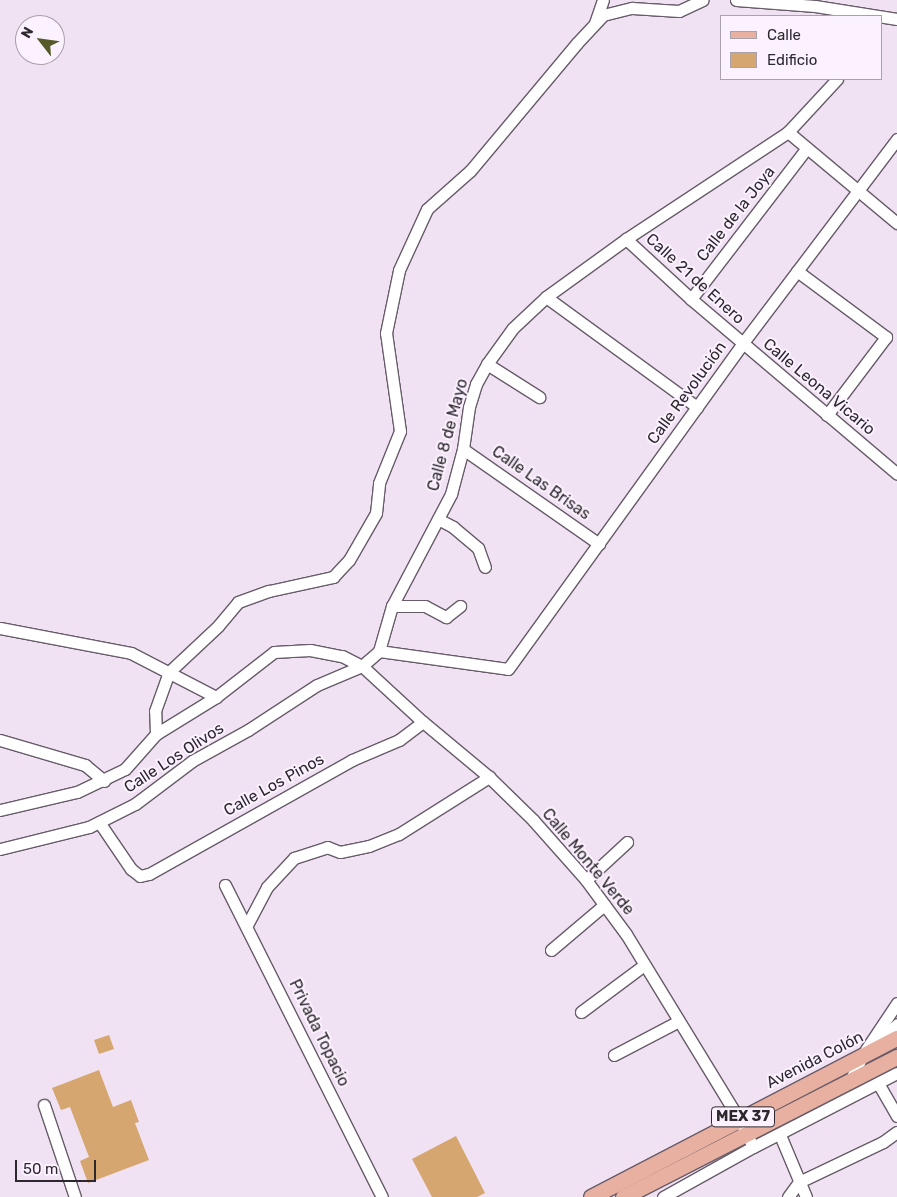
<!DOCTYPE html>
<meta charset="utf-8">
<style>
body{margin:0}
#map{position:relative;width:897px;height:1197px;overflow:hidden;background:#f1e2f3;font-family:Rubik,sans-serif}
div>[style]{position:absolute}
.building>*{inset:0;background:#d5a66f}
.roads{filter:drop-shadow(1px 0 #675b69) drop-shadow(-1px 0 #675b69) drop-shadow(0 1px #675b69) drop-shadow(0 -1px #675b69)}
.minor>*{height:11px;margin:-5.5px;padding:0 5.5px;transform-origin:5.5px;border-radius:5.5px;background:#fff}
.major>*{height:15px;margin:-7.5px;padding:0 7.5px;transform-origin:7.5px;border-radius:7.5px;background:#e8b0a0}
span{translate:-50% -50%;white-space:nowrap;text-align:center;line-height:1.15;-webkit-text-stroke:4px #fcf1fe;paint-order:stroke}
.shield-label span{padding:1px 4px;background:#fcf1fe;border:1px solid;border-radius:4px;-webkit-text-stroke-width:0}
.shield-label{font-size:15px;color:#2d282e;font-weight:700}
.street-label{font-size:16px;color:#2d282e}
.legend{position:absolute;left:720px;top:15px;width:162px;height:65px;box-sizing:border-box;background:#fcf1fe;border:1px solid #a9a1ab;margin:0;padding:6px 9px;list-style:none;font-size:15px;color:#2d282e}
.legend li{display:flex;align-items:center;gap:10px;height:25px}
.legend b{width:25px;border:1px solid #a9a1ab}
.north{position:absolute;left:15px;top:15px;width:50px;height:50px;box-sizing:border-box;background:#fcf1fe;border:1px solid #a9a1ab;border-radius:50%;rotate:300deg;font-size:14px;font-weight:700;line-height:20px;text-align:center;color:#2d282e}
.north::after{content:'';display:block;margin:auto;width:18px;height:22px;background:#555a28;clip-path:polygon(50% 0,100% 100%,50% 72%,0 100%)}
.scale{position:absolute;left:15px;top:1160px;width:81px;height:22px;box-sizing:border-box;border:2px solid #2d282e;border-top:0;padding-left:6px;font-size:15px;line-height:18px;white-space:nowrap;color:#2d282e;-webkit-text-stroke:4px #fcf1fe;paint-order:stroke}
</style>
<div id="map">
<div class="building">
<i style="clip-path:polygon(109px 1035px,114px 1049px,99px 1054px,94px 1040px)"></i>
<i style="clip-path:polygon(99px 1070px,113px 1107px,131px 1100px,139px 1122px,135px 1123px,149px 1160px,88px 1183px,80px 1161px,89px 1157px,70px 1107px,61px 1110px,52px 1088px)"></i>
<i style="clip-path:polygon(456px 1136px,485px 1193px,477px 1197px,432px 1197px,412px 1159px)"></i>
</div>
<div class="roads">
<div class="minor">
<i style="left:736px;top:0;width:79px;rotate:4.3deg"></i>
<i style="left:815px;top:6px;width:83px;rotate:9deg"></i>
<i style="left:595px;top:23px;width:24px;rotate:-71deg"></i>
<i style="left:788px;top:132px;width:142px;rotate:39.9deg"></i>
<i style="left:626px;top:239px;width:88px;rotate:42.7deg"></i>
<i style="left:691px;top:299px;width:270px;rotate:40.3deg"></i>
<i style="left:797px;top:271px;width:111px;rotate:36.6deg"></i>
<i style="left:886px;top:337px;width:98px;rotate:127.1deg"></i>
<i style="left:546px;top:297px;width:187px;rotate:36.1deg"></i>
<i style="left:691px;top:299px;width:190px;rotate:-52.5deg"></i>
<i style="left:487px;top:364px;width:62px;rotate:32.4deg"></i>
<i style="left:463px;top:449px;width:166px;rotate:34.9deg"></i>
<i style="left:438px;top:519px;width:17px;rotate:28deg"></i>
<i style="left:453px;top:527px;width:33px;rotate:40deg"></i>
<i style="left:478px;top:548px;width:20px;rotate:70deg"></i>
<i style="left:392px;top:606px;width:33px"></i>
<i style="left:425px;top:606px;width:24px;rotate:28deg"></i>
<i style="left:446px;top:617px;width:18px;rotate:-38deg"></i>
<i style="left:0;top:628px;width:133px;rotate:10.8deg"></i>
<i style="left:131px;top:653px;width:96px;rotate:27.4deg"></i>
<i style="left:379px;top:651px;width:130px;rotate:7.9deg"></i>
<i style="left:508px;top:669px;width:400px;rotate:-54.2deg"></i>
<i style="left:742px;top:344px;width:257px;rotate:-52.9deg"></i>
<i style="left:379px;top:651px;width:47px;rotate:-73.9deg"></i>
<i style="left:392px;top:606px;width:127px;rotate:-62.2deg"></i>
<i style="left:451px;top:494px;width:47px;rotate:-75.1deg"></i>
<i style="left:463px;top:449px;width:42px;rotate:-81.9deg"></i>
<i style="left:469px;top:407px;width:24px;rotate:-73deg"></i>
<i style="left:476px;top:384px;width:23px;rotate:-61deg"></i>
<i style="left:487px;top:364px;width:44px;rotate:-54.2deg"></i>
<i style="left:513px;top:328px;width:45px;rotate:-43.2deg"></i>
<i style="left:546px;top:297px;width:99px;rotate:-35.9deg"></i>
<i style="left:626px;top:239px;width:194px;rotate:-33.4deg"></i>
<i style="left:788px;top:132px;width:72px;rotate:-47.2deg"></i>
<i style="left:156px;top:734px;width:23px;rotate:-92deg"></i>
<i style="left:155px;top:711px;width:41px;rotate:-70.3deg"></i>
<i style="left:169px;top:672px;width:67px;rotate:-43.2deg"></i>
<i style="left:218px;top:626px;width:31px;rotate:-50deg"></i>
<i style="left:238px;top:602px;width:33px;rotate:-20deg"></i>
<i style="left:269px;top:591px;width:66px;rotate:-12.3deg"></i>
<i style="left:333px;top:577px;width:23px;rotate:-47deg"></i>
<i style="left:349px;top:560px;width:54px;rotate:-60.1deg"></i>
<i style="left:376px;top:513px;width:30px;rotate:-84deg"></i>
<i style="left:379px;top:483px;width:56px;rotate:-68deg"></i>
<i style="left:400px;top:431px;width:99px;rotate:-98.1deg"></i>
<i style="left:386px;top:333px;width:64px;rotate:-78.3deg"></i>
<i style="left:399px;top:270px;width:67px;rotate:-65.3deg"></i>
<i style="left:427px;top:209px;width:57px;rotate:-41.5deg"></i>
<i style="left:470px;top:171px;width:167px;rotate:-50.1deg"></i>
<i style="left:577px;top:43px;width:38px;rotate:-47deg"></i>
<i style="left:603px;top:15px;width:30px;rotate:-14deg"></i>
<i style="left:632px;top:8px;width:47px;rotate:3.7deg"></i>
<i style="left:679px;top:11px;width:26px;rotate:-25deg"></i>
<i style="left:0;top:740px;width:89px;rotate:16.4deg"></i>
<i style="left:85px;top:765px;width:25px;rotate:40deg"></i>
<i style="left:0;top:810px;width:79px;rotate:-13.2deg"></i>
<i style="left:77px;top:792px;width:53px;rotate:-25.6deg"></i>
<i style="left:125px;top:769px;width:47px;rotate:-48.5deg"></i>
<i style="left:156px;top:734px;width:70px;rotate:-31.7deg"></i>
<i style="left:216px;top:697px;width:73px;rotate:-37.8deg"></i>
<i style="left:274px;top:652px;width:36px;rotate:-3deg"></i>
<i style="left:310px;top:650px;width:33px;rotate:11deg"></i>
<i style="left:342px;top:656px;width:22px;rotate:27deg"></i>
<i style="left:362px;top:666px;width:83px;rotate:42.6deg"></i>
<i style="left:423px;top:722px;width:86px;rotate:39.8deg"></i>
<i style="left:489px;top:777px;width:62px;rotate:44.3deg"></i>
<i style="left:533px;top:820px;width:80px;rotate:48.5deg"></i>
<i style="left:586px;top:880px;width:67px;rotate:53.5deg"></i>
<i style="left:626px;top:934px;width:217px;rotate:58.6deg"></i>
<i style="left:739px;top:1119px;width:31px;rotate:63deg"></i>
<i style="left:99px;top:822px;width:57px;rotate:55.8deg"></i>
<i style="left:131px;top:869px;width:11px;rotate:38deg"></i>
<i style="left:140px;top:876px;width:9px;rotate:-13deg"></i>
<i style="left:149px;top:874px;width:233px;rotate:-29.3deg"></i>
<i style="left:352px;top:760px;width:51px;rotate:-23.1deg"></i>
<i style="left:399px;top:740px;width:30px;rotate:-37deg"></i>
<i style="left:0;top:849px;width:92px;rotate:-13.9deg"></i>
<i style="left:89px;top:827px;width:51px;rotate:-26.6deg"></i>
<i style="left:135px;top:804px;width:71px;rotate:-37deg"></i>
<i style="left:192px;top:761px;width:64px;rotate:-29deg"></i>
<i style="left:248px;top:730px;width:82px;rotate:-33.1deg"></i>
<i style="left:317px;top:685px;width:49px;rotate:-22.9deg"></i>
<i style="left:362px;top:666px;width:23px;rotate:-41deg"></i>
<i style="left:586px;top:880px;width:56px;rotate:-42.8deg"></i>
<i style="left:225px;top:885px;width:349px;rotate:63.3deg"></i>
<i style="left:247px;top:925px;width:43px;rotate:-62.2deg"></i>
<i style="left:267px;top:887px;width:40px;rotate:-47deg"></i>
<i style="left:294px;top:858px;width:35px;rotate:-18deg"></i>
<i style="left:327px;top:847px;width:14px;rotate:21deg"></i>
<i style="left:340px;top:852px;width:30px;rotate:-12deg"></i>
<i style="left:369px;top:846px;width:32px;rotate:-22deg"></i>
<i style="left:399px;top:834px;width:107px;rotate:-32.3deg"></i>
<i style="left:551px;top:950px;width:70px;rotate:-40.3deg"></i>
<i style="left:581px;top:1012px;width:79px;rotate:-36.7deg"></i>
<i style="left:874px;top:1045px;width:31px;rotate:-42deg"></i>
<i style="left:614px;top:1055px;width:73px;rotate:-27.6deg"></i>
<i style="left:849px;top:1083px;width:32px;rotate:-64deg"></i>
<i style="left:863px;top:1054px;width:61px;rotate:-56.3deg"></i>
<i style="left:878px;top:1083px;width:38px;rotate:60deg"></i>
<i style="left:44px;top:1105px;width:97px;rotate:71.4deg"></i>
<i style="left:780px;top:1135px;width:67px;rotate:67.2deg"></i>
<i style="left:663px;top:1197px;width:103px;rotate:-29.1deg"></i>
<i style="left:753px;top:1147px;width:162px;rotate:-27.2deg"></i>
<i style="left:788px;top:1197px;width:19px;rotate:-54deg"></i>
<i style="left:799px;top:1182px;width:93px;rotate:-25.5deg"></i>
<i style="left:883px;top:1142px;width:17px;rotate:-36deg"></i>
</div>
<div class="major">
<i style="left:591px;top:1197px;width:345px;rotate:-27.5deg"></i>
<i style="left:623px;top:1197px;width:308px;rotate:-27.1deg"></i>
</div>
</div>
<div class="shield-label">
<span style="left:743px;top:1117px">MEX 37</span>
</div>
<div class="street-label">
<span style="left:736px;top:214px;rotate:-52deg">Calle de la Joya</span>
<span style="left:695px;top:279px;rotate:42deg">Calle 21 de Enero</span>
<span style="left:819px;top:387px;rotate:40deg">Calle Leona Vicario</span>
<span style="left:687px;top:393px;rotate:-54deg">Calle Revolución</span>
<span style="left:448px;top:435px;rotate:-75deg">Calle 8 de Mayo</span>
<span style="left:541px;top:483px;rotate:35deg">Calle Las Brisas</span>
<span style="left:174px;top:758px;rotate:-33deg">Calle Los Olivos</span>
<span style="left:274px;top:785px;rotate:-29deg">Calle Los Pinos</span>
<span style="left:588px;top:862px;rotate:50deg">Calle Monte Verde</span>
<span style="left:319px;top:1033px;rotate:64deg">Privada Topacio</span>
<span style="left:815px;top:1060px;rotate:-27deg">Avenida Colón</span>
</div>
<ul class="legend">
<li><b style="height:6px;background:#e8b0a0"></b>Calle</li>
<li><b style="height:14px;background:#d5a66f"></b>Edificio</li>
</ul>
<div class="north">N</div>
<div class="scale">50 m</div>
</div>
